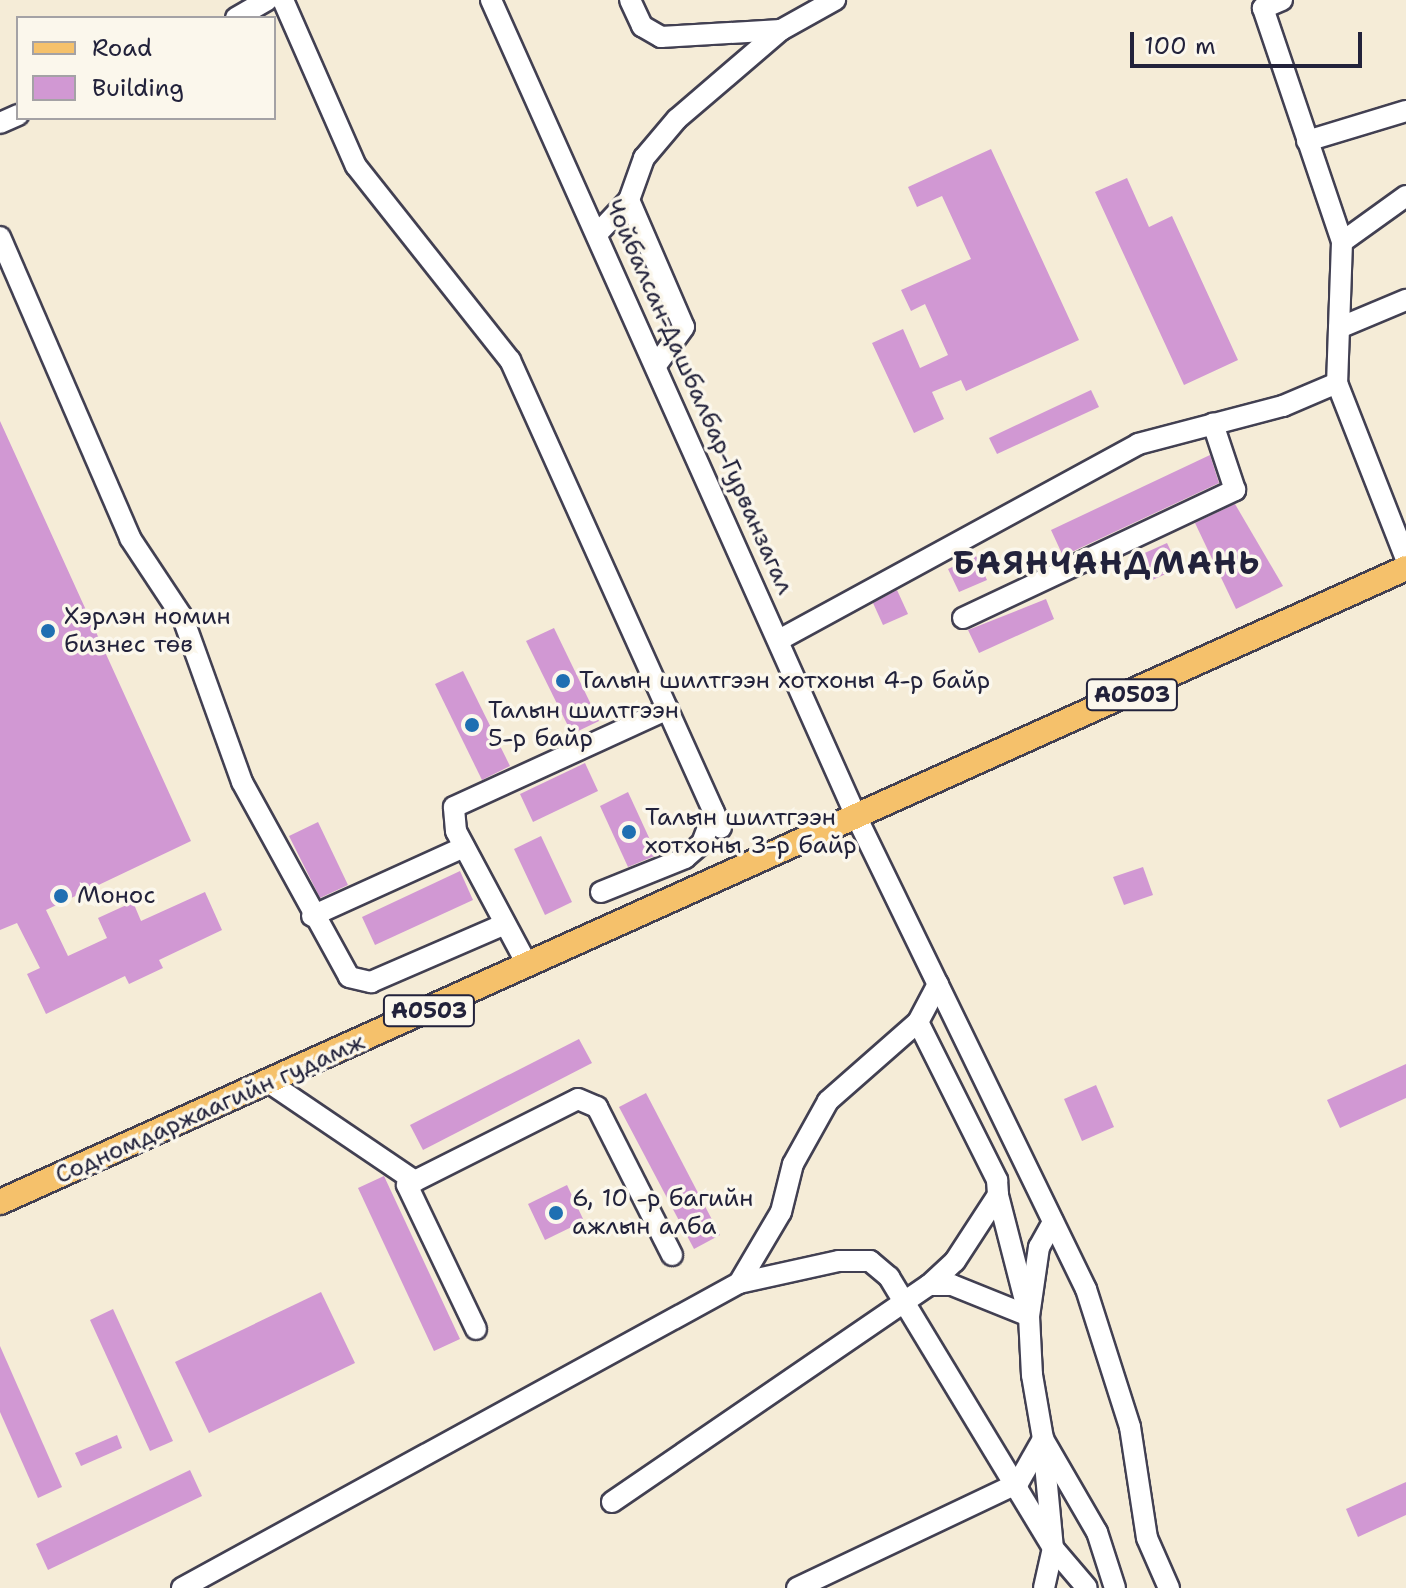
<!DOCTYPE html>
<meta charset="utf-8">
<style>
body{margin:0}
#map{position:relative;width:1406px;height:1588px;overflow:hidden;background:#f5ecd7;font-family:"Shantell Sans",sans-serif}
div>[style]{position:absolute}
.building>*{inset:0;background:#d198d3}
.roads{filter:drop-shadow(2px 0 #424052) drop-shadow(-2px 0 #424052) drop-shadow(0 2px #424052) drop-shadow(0 -2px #424052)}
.minor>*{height:20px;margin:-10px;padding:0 10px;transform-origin:10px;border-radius:10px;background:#fff}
.major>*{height:24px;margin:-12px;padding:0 12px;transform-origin:12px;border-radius:12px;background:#f5c16b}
.dots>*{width:22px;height:22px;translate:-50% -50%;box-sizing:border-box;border:4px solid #fbf7ec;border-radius:50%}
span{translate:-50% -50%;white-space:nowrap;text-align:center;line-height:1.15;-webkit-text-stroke:7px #fbf7ec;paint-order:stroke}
.shield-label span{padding:2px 6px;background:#fbf7ec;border:2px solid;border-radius:6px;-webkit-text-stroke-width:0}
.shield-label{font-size:22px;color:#22223b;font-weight:700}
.street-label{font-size:24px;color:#22223b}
.poi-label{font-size:24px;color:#22223b}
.left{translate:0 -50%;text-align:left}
.district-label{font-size:32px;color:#22223b;font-weight:700;letter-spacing:2px}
.legend{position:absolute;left:16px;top:16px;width:260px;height:104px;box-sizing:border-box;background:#fbf7ec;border:2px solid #a4a2a5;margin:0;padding:10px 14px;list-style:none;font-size:24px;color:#22223b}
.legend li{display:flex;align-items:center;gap:16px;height:40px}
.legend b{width:40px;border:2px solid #a4a2a5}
.scale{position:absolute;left:1130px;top:32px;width:232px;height:36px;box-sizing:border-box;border:4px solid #22223b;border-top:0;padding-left:10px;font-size:24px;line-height:28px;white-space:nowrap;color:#22223b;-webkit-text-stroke:6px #fbf7ec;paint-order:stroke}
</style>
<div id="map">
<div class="building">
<i style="clip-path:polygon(991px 149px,1079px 340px,966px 391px,961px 380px,932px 392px,944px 419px,914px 433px,872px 343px,903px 329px,920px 368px,948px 355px,925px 304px,911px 311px,901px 290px,971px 259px,942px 196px,917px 207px,908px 187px)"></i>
<i style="clip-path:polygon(1127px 178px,1149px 227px,1172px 216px,1238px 360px,1184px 385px,1095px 192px)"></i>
<i style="clip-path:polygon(1091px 390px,1099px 407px,997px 454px,989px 438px)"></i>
<i style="clip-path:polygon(0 421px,191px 841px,46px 910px,68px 956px,107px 938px,98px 918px,133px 902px,141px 921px,205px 892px,222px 930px,159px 960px,163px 968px,129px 984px,125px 976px,46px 1014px,27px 974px,40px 968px,17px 923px,0 930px)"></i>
<i style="clip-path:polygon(1210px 455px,1219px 483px,1063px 556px,1051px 530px)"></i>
<i style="clip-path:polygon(1235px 504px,1283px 586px,1236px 609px,1195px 523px)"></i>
<i style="clip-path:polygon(1167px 543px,1179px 568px,1150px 581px,1138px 556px)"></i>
<i style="clip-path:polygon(976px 556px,987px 580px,959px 592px,948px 569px)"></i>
<i style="clip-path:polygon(897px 590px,908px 614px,883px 625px,873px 603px)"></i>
<i style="clip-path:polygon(1046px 599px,1054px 619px,979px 653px,968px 630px)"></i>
<i style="clip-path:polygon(554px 628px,599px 721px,572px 734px,526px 641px)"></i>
<i style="clip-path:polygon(463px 671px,510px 766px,482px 780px,435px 684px)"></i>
<i style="clip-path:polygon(585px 763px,598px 791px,533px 822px,520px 794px)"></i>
<i style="clip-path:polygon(628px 792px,657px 855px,628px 867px,600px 806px)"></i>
<i style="clip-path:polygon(318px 822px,348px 885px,320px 898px,289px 836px)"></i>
<i style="clip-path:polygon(541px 836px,572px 902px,545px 915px,514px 849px)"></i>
<i style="clip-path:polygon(1143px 867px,1153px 895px,1124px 905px,1113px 877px)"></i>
<i style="clip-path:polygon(460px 871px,473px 900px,375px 945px,362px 917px)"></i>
<i style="clip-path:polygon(579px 1039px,592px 1063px,423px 1150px,410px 1125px)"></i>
<i style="clip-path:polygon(1406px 1064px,1406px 1098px,1340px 1128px,1327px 1100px)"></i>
<i style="clip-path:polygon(1096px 1085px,1114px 1127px,1082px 1141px,1064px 1099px)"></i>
<i style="clip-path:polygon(646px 1093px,720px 1235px,694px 1249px,619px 1107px)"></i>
<i style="clip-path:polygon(384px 1176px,460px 1339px,434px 1351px,358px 1188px)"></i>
<i style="clip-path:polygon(567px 1185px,584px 1221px,545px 1240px,528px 1204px)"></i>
<i style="clip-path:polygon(321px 1292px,355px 1363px,209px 1433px,175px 1362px)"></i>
<i style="clip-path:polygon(113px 1309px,173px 1441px,150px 1451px,90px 1320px)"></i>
<i style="clip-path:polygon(0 1346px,62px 1487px,38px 1498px,0 1412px)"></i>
<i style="clip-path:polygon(117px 1435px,122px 1448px,81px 1466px,75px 1453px)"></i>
<i style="clip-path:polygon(190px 1470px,202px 1496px,48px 1570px,36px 1544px)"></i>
<i style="clip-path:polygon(1406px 1482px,1406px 1515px,1358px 1537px,1346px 1509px)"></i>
</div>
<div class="roads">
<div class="minor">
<i style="left:283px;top:0;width:181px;rotate:66.3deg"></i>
<i style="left:356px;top:166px;width:248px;rotate:51.6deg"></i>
<i style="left:510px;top:360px;width:513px;rotate:65.73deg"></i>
<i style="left:491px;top:0;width:894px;rotate:65.9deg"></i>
<i style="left:856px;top:816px;width:526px;rotate:64.07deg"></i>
<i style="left:1086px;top:1289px;width:145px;rotate:72.3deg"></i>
<i style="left:1130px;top:1427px;width:112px;rotate:81.3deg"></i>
<i style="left:1147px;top:1538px;width:55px;rotate:66.3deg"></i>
<i style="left:630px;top:0;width:29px;rotate:65deg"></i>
<i style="left:642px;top:26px;width:22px;rotate:30deg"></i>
<i style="left:661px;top:37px;width:120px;rotate:-3.3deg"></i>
<i style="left:781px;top:30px;width:62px;rotate:-29.1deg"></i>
<i style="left:1282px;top:0;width:21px;rotate:157deg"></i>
<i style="left:1263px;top:8px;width:247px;rotate:71.3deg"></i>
<i style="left:1342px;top:242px;width:141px;rotate:92deg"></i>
<i style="left:1337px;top:383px;width:189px;rotate:68.6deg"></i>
<i style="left:236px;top:18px;width:36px;rotate:-30deg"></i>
<i style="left:0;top:123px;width:20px;rotate:-24deg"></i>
<i style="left:1307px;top:141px;width:103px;rotate:-16.9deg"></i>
<i style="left:629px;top:200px;width:138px;rotate:66.6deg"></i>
<i style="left:684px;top:327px;width:46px;rotate:126.1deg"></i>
<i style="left:599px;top:232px;width:44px;rotate:-46.8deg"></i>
<i style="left:629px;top:200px;width:45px;rotate:-70.3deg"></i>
<i style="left:644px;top:158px;width:51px;rotate:-49.8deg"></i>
<i style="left:677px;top:119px;width:137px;rotate:-40.6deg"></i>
<i style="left:0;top:237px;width:328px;rotate:66.6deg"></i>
<i style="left:130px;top:538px;width:96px;rotate:56.5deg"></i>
<i style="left:183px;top:618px;width:174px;rotate:70.2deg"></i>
<i style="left:242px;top:782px;width:222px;rotate:61.2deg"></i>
<i style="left:349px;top:977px;width:23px;rotate:13deg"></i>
<i style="left:371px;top:982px;width:146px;rotate:-23.4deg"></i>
<i style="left:1342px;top:242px;width:79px;rotate:-35.7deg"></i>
<i style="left:1339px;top:328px;width:73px;rotate:-22.7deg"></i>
<i style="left:963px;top:618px;width:301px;rotate:-25.2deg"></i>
<i style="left:1235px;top:490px;width:70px;rotate:-108.4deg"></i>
<i style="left:779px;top:640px;width:409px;rotate:-28.6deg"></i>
<i style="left:1138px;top:444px;width:150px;rotate:-14.7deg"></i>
<i style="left:1283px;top:406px;width:59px;rotate:-23.1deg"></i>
<i style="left:601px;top:892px;width:91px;rotate:-22deg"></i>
<i style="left:685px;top:858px;width:23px;rotate:-41deg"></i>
<i style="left:702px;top:843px;width:33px;rotate:-69deg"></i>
<i style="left:312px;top:916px;width:167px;rotate:-24.4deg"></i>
<i style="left:528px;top:966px;width:153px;rotate:-118.1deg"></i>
<i style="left:456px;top:831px;width:24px;rotate:-95deg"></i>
<i style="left:454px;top:807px;width:235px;rotate:-24.6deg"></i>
<i style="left:918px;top:1022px;width:177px;rotate:63.4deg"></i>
<i style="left:997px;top:1180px;width:15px;rotate:86deg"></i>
<i style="left:998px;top:1195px;width:79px;rotate:123.1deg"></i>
<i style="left:955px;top:1261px;width:35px;rotate:137deg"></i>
<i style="left:270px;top:1083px;width:175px;rotate:34.1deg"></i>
<i style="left:1053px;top:1222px;width:29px;rotate:119deg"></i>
<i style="left:1039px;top:1247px;width:70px;rotate:98.2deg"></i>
<i style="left:1029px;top:1316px;width:59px;rotate:87.1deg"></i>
<i style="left:1032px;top:1375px;width:65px;rotate:80.2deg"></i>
<i style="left:1043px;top:1439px;width:108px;rotate:59.9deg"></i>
<i style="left:1097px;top:1532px;width:59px;rotate:72.2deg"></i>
<i style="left:739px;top:1283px;width:82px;rotate:-59.4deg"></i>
<i style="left:781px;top:1212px;width:49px;rotate:-76deg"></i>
<i style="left:793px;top:1164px;width:72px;rotate:-60.9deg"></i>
<i style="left:828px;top:1101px;width:120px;rotate:-41.3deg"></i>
<i style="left:918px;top:1022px;width:43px;rotate:-62.2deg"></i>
<i style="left:476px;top:1329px;width:160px;rotate:-115.6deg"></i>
<i style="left:407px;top:1185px;width:191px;rotate:-26.7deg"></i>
<i style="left:578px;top:1099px;width:21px;rotate:23deg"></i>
<i style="left:597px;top:1107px;width:166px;rotate:63.1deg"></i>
<i style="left:1043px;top:1443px;width:105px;rotate:84.6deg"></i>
<i style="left:1053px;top:1548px;width:41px;rotate:102.7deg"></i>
<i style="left:612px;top:1502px;width:384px;rotate:-34.4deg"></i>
<i style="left:929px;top:1285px;width:23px"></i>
<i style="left:952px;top:1285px;width:83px;rotate:21.9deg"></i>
<i style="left:1029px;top:1316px;width:125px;rotate:-104.4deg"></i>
<i style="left:182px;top:1588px;width:635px;rotate:-28.7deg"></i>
<i style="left:739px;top:1283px;width:102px;rotate:-12.4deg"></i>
<i style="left:839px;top:1261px;width:31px"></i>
<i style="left:870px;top:1261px;width:25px;rotate:40deg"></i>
<i style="left:889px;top:1277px;width:317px;rotate:58.8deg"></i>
<i style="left:1053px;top:1548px;width:52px;rotate:49.6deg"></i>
<i style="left:797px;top:1588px;width:245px;rotate:-25.4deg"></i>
<i style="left:1018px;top:1483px;width:51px;rotate:-60.4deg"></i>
</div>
<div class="major">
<i style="left:0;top:1202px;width:1542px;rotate:-24.27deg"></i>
</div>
</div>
<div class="dots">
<i style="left:48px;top:631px;background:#1f6fb2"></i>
<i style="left:563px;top:681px;background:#1f6fb2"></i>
<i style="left:472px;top:725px;background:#1f6fb2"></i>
<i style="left:629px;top:832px;background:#1f6fb2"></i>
<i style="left:61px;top:896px;background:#1f6fb2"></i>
<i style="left:556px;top:1213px;background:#1f6fb2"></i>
</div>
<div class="shield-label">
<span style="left:1132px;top:695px">A0503</span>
<span style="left:429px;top:1011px">A0503</span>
</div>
<div class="street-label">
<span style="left:699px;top:397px;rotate:66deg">Чойбалсан-Дашбалбар-Гурванзагал</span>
<span style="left:210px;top:1109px;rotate:-24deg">Содномдаржаагийн гудамж</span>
</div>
<div class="poi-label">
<span class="left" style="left:64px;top:631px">Хэрлэн номин<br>бизнес төв</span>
<span class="left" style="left:579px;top:681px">Талын шилтгээн хотхоны 4-р байр</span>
<span class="left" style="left:488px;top:725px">Талын шилтгээн<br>5-р байр</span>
<span class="left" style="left:645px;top:832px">Талын шилтгээн<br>хотхоны 3-р байр</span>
<span class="left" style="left:77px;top:896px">Монос</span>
<span class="left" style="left:572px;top:1213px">6, 10 -р багийн<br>ажлын алба</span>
</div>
<div class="district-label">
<span style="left:1107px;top:563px">БАЯНЧАНДМАНЬ</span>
</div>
<ul class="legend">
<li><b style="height:10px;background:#f5c16b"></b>Road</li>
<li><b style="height:22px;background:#d198d3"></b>Building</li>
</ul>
<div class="scale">100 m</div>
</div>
